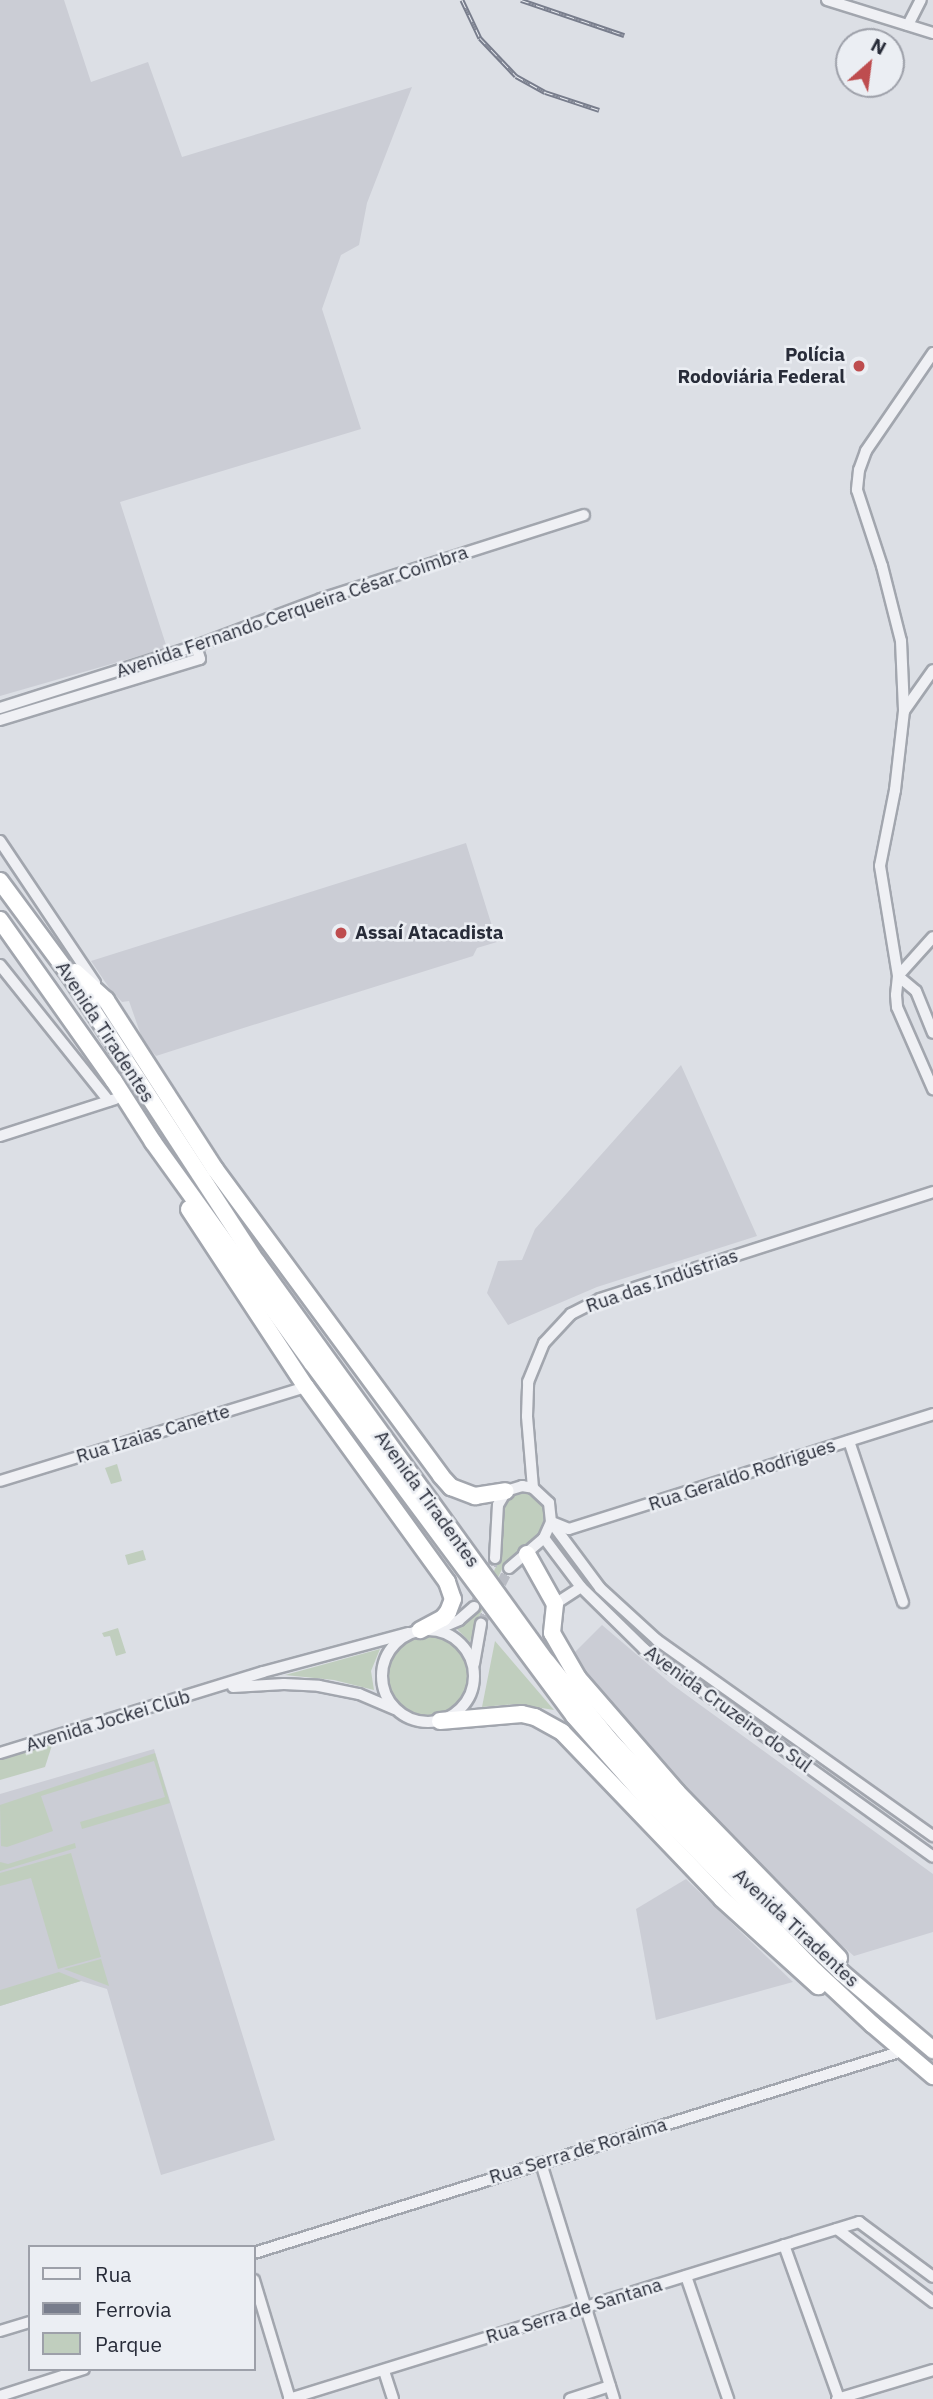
<!DOCTYPE html>
<meta charset="utf-8">
<style>
body{margin:0}
#map{position:relative;width:933px;height:2399px;overflow:hidden;background:#dcdfe5;font-family:"IBM Plex Sans",sans-serif}
div>[style]{position:absolute}
.built>*{inset:0;background:#cbcdd5}
.green>*{inset:0;background:#c0cebe}
.round{border-radius:50%}
.minor-tunnel>*{height:10px;margin-top:-5px;transform-origin:0;background:repeating-linear-gradient(90deg,#b8bbc3 0 10px,transparent 0 15px)}
.roads{filter:drop-shadow(2px 0 #a2a6ae) drop-shadow(-2px 0 #a2a6ae) drop-shadow(0 2px #a2a6ae) drop-shadow(0 -2px #a2a6ae)}
.minor>*{height:10px;margin:-5px;padding:0 5px;transform-origin:5px;border-radius:5px;background:#eff0f4}
.minor>.ring{margin:-5px;padding:0;box-sizing:content-box;background:none;border:10px solid #eff0f4;border-radius:50%}
.highway>*{height:16px;margin:-8px;padding:0 8px;transform-origin:8px;border-radius:8px;background:#fff}
.rail>*{height:5px;margin-top:-2.5px;transform-origin:0;background:repeating-linear-gradient(90deg,#ebeef3 0 8px,#787d8c 0 16px);box-sizing:border-box;border-block:2px solid #787d8c}
.dots>*{width:19px;height:19px;translate:-50% -50%;box-sizing:border-box;border:4px solid #ebeef3;border-radius:50%}
span{translate:-50% -50%;white-space:nowrap;text-align:center;line-height:1.15;-webkit-text-stroke:5px #ebeef3;paint-order:stroke}
.poi-label{font-size:19px;color:#282c39;font-weight:700}
.right{translate:-100% -50%;text-align:right}
.left{translate:0 -50%;text-align:left}
.street-label{font-size:19px;color:#282c39}
.legend{position:absolute;left:28px;top:2245px;width:228px;height:126px;box-sizing:border-box;background:#ebeef3;border:2px solid #9da0a9;margin:0;padding:9px 12px;list-style:none;font-size:21px;color:#282c39}
.legend li{display:flex;align-items:center;gap:14px;height:35px}
.legend b{width:35px;border:2px solid #9da0a9}
.north{position:absolute;left:835px;top:28px;width:70px;height:70px;box-sizing:border-box;background:#ebeef3;border:2px solid #9da0a9;border-radius:50%;rotate:28deg;font-size:19px;font-weight:700;line-height:28px;text-align:center;color:#282c39}
.north::after{content:'';display:block;margin:auto;width:24px;height:32px;background:#be4d4f;clip-path:polygon(50% 0,100% 100%,50% 72%,0 100%)}
</style>
<div id="map">
<div class="built">
<i style="clip-path:polygon(0 0,64px 0,91px 82px,148px 62px,182px 157px,412px 87px,367px 203px,359px 245px,341px 255px,322px 309px,361px 429px,120px 502px,167px 648px,0 696px)"></i>
<i style="clip-path:polygon(466px 843px,497px 942px,477px 948px,473px 956px,234px 1031px,156px 1056px,143px 1041px,129px 1001px,122px 1002px,110px 989px,91px 961px)"></i>
<i style="clip-path:polygon(681px 1065px,757px 1236px,597px 1287px,508px 1325px,487px 1293px,498px 1261px,522px 1260px,535px 1229px)"></i>
<i style="clip-path:polygon(602px 1625px,670px 1683px,933px 1874px,933px 1932px,854px 1956px,775px 1888px,726px 1838px,620px 1716px,572px 1655px)"></i>
<i style="clip-path:polygon(154px 1749px,275px 2140px,161px 2175px,107px 1989px,81px 1981px,0 2006px,0 1794px)"></i>
<i style="clip-path:polygon(686px 1879px,793px 1982px,656px 2020px,636px 1909px)"></i>
</div>
<div class="green">
<i style="clip-path:polygon(117px 1464px,122px 1481px,111px 1484px,105px 1468px)"></i>
<i style="clip-path:polygon(517px 1494px,528px 1494px,543px 1505px,544px 1526px,530px 1544px,505px 1563px,474px 1627px,470px 1642px,455px 1627px,476px 1612px,501px 1555px,504px 1509px,508px 1500px)"></i>
<i style="clip-path:polygon(143px 1550px,146px 1560px,128px 1565px,125px 1555px)"></i>
<i style="clip-path:polygon(118px 1628px,126px 1653px,116px 1656px,110px 1636px,104px 1637px,102px 1633px)"></i>
<i class="round" style="left:388px;top:1635px;width:80px;height:80px"></i>
<i style="clip-path:polygon(495px 1641px,554px 1710px,517px 1704px,482px 1707px)"></i>
<i style="clip-path:polygon(380px 1649px,371px 1671px,374px 1690px,334px 1680px,285px 1675px)"></i>
<i style="clip-path:polygon(53px 1742px,45px 1767px,0 1780px,0 1758px)"></i>
<i style="clip-path:polygon(155px 1753px,170px 1803px,82px 1829px,80px 1822px,165px 1797px,154px 1761px,41px 1796px,53px 1831px,7px 1847px,1px 1846px,0 1805px)"></i>
<i style="clip-path:polygon(75px 1843px,76px 1848px,0 1871px,0 1862px,8px 1864px)"></i>
<i style="clip-path:polygon(71px 1853px,101px 1957px,58px 1969px,31px 1878px,0 1886px,0 1873px)"></i>
<i style="clip-path:polygon(101px 1959px,109px 1986px,64px 1969px)"></i>
<i style="clip-path:polygon(59px 1972px,81px 1981px,0 2006px,0 1990px)"></i>
</div>
<div class="minor-tunnel">
<i style="left:474px;top:1607px;width:53px;rotate:-66.8deg"></i>
<i style="left:481px;top:1624px;width:63px;rotate:-63.4deg"></i>
</div>
<div class="roads">
<div class="minor">
<i style="left:827px;top:0;width:111px;rotate:17.3deg"></i>
<i style="left:908px;top:25px;width:28px;rotate:-63deg"></i>
<i style="left:933px;top:353px;width:119px;rotate:124.4deg"></i>
<i style="left:866px;top:451px;width:20px;rotate:110deg"></i>
<i style="left:859px;top:470px;width:20px;rotate:96deg"></i>
<i style="left:857px;top:490px;width:80px;rotate:71.8deg"></i>
<i style="left:882px;top:566px;width:77px;rotate:75.8deg"></i>
<i style="left:901px;top:641px;width:70px;rotate:87.5deg"></i>
<i style="left:904px;top:711px;width:80px;rotate:96.5deg"></i>
<i style="left:895px;top:790px;width:77px;rotate:101.2deg"></i>
<i style="left:880px;top:866px;width:111px;rotate:80.7deg"></i>
<i style="left:898px;top:976px;width:19px;rotate:96deg"></i>
<i style="left:896px;top:995px;width:12px;rotate:85deg"></i>
<i style="left:897px;top:1007px;width:90px;rotate:66.3deg"></i>
<i style="left:0;top:708px;width:206px;rotate:-17.6deg"></i>
<i style="left:196px;top:646px;width:134px;rotate:-20.6deg"></i>
<i style="left:321px;top:599px;width:276px;rotate:-17.7deg"></i>
<i style="left:904px;top:711px;width:50px;rotate:-54.7deg"></i>
<i style="left:0;top:720px;width:209px;rotate:-17deg"></i>
<i style="left:200px;top:659px;width:14px;rotate:-107deg"></i>
<i style="left:0;top:841px;width:171px;rotate:56.2deg"></i>
<i style="left:0;top:965px;width:174px;rotate:51.3deg"></i>
<i style="left:898px;top:976px;width:23px;rotate:40deg"></i>
<i style="left:916px;top:991px;width:45px;rotate:68deg"></i>
<i style="left:898px;top:976px;width:52px;rotate:-48.1deg"></i>
<i style="left:0;top:1136px;width:121px;rotate:-17.8deg"></i>
<i style="left:849px;top:1441px;width:170px;rotate:71.5deg"></i>
<i style="left:0;top:1481px;width:320px;rotate:-17.1deg"></i>
<i style="left:533px;top:1488px;width:72px;rotate:-94.8deg"></i>
<i style="left:527px;top:1416px;width:34px;rotate:-88deg"></i>
<i style="left:528px;top:1382px;width:42px;rotate:-67.7deg"></i>
<i style="left:544px;top:1343px;width:40px;rotate:-47deg"></i>
<i style="left:571px;top:1314px;width:33px;rotate:-27deg"></i>
<i style="left:600px;top:1299px;width:350px;rotate:-17.8deg"></i>
<i style="left:551px;top:1522px;width:82px;rotate:53.4deg"></i>
<i style="left:600px;top:1588px;width:77px;rotate:42.4deg"></i>
<i style="left:657px;top:1640px;width:339px;rotate:35.4deg"></i>
<i style="left:554px;top:1523px;width:16px;rotate:22deg"></i>
<i style="left:569px;top:1529px;width:382px;rotate:-17.5deg"></i>
<i style="left:544px;top:1538px;width:61px;rotate:52.9deg"></i>
<i style="left:581px;top:1587px;width:88px;rotate:44.5deg"></i>
<i style="left:644px;top:1649px;width:356px;rotate:35.7deg"></i>
<i style="left:495px;top:1558px;width:53px;rotate:-86.8deg"></i>
<i style="left:498px;top:1505px;width:16px;rotate:-60deg"></i>
<i style="left:506px;top:1491px;width:17px;rotate:-17deg"></i>
<i style="left:522px;top:1486px;width:11px;rotate:10deg"></i>
<i style="left:533px;top:1488px;width:22px;rotate:43deg"></i>
<i style="left:549px;top:1503px;width:19px;rotate:84deg"></i>
<i style="left:551px;top:1522px;width:17px;rotate:114deg"></i>
<i style="left:544px;top:1538px;width:46px;rotate:139.4deg"></i>
<i style="left:555px;top:1604px;width:31px;rotate:-33deg"></i>
<i class="ring" style="left:382px;top:1630px;width:82px;height:82px"></i>
<i style="left:436px;top:1630px;width:25px;rotate:-23deg"></i>
<i style="left:459px;top:1620px;width:20px;rotate:-41deg"></i>
<i style="left:474px;top:1664px;width:41px;rotate:-80.1deg"></i>
<i style="left:233px;top:1687px;width:51px;rotate:-3.4deg"></i>
<i style="left:284px;top:1684px;width:35px;rotate:3deg"></i>
<i style="left:319px;top:1686px;width:41px;rotate:11.3deg"></i>
<i style="left:359px;top:1694px;width:39px;rotate:23deg"></i>
<i style="left:0;top:1753px;width:275px;rotate:-17.1deg"></i>
<i style="left:263px;top:1672px;width:151px;rotate:-15deg"></i>
<i style="left:541px;top:2163px;width:247px;rotate:72.8deg"></i>
<i style="left:837px;top:2229px;width:121px;rotate:37.2deg"></i>
<i style="left:784px;top:2245px;width:164px;rotate:70.3deg"></i>
<i style="left:254px;top:2253px;width:679px;rotate:-17.31deg"></i>
<i style="left:686px;top:2276px;width:130px;rotate:71.1deg"></i>
<i style="left:254px;top:2280px;width:124px;rotate:73.2deg"></i>
<i style="left:0;top:2331px;width:31px;rotate:-17deg"></i>
<i style="left:384px;top:2371px;width:29px;rotate:72deg"></i>
<i style="left:0;top:2396px;width:88px;rotate:-17.8deg"></i>
<i style="left:289px;top:2399px;width:597px;rotate:-17.25deg"></i>
<i style="left:859px;top:2222px;width:92px;rotate:36.6deg"></i>
<i style="left:570px;top:2399px;width:42px;rotate:-18deg"></i>
<i style="left:837px;top:2399px;width:100px;rotate:-16.8deg"></i>
</div>
<div class="highway">
<i style="left:0;top:881px;width:119px;rotate:53.5deg"></i>
<i style="left:71px;top:977px;width:340px;rotate:56.9deg"></i>
<i style="left:257px;top:1262px;width:494px;rotate:54.1deg"></i>
<i style="left:547px;top:1662px;width:97px;rotate:51.2deg"></i>
<i style="left:608px;top:1738px;width:146px;rotate:46.7deg"></i>
<i style="left:708px;top:1844px;width:185px;rotate:43.9deg"></i>
<i style="left:841px;top:1972px;width:121px;rotate:40.3deg"></i>
<i style="left:0;top:920px;width:197px;rotate:54.7deg"></i>
<i style="left:114px;top:1081px;width:72px;rotate:57.4deg"></i>
<i style="left:153px;top:1142px;width:272px;rotate:54.3deg"></i>
<i style="left:312px;top:1363px;width:440px;rotate:53.4deg"></i>
<i style="left:574px;top:1716px;width:112px;rotate:48.6deg"></i>
<i style="left:648px;top:1800px;width:239px;rotate:45.7deg"></i>
<i style="left:815px;top:1971px;width:79px;rotate:43deg"></i>
<i style="left:873px;top:2025px;width:79px;rotate:40.4deg"></i>
<i style="left:75px;top:972px;width:42px;rotate:42.1deg"></i>
<i style="left:106px;top:1000px;width:201px;rotate:57.2deg"></i>
<i style="left:215px;top:1169px;width:381px;rotate:53.6deg"></i>
<i style="left:441px;top:1476px;width:15px;rotate:48deg"></i>
<i style="left:451px;top:1487px;width:26px;rotate:21deg"></i>
<i style="left:475px;top:1496px;width:31px;rotate:-9deg"></i>
<i style="left:189px;top:1209px;width:213px;rotate:56.7deg"></i>
<i style="left:306px;top:1387px;width:241px;rotate:54.1deg"></i>
<i style="left:447px;top:1582px;width:18px;rotate:71deg"></i>
<i style="left:453px;top:1599px;width:14px;rotate:111deg"></i>
<i style="left:448px;top:1612px;width:8px;rotate:130deg"></i>
<i style="left:443px;top:1618px;width:26px;rotate:152deg"></i>
<i style="left:527px;top:1554px;width:57px;rotate:60.8deg"></i>
<i style="left:555px;top:1604px;width:29px;rotate:96deg"></i>
<i style="left:552px;top:1633px;width:52px;rotate:60deg"></i>
<i style="left:578px;top:1678px;width:151px;rotate:49deg"></i>
<i style="left:677px;top:1792px;width:232px;rotate:45.7deg"></i>
<i style="left:440px;top:1721px;width:82px;rotate:-4.9deg"></i>
<i style="left:522px;top:1714px;width:13px;rotate:13deg"></i>
<i style="left:535px;top:1717px;width:31px;rotate:29deg"></i>
<i style="left:562px;top:1732px;width:231px;rotate:46.2deg"></i>
<i style="left:722px;top:1899px;width:130px;rotate:42.2deg"></i>
</div>
</div>
<div class="rail">
<i style="left:462px;top:0;width:42px;rotate:64.7deg"></i>
<i style="left:480px;top:38px;width:52px;rotate:46.5deg"></i>
<i style="left:516px;top:76px;width:33px;rotate:29deg"></i>
<i style="left:545px;top:92px;width:57px;rotate:18.4deg"></i>
<i style="left:521px;top:0;width:109px;rotate:18.8deg"></i>
</div>
<div class="dots">
<i style="left:859px;top:366px;background:#be4d4f"></i>
<i style="left:341px;top:933px;background:#be4d4f"></i>
</div>
<div class="poi-label">
<span class="right" style="left:845px;top:366px">Polícia<br>Rodoviária Federal</span>
<span class="left" style="left:355px;top:933px">Assaí Atacadista</span>
</div>
<div class="street-label">
<span style="left:292px;top:612px;rotate:-19deg">Avenida Fernando Cerqueira César Coimbra</span>
<span style="left:105px;top:1032px;rotate:57deg">Avenida Tiradentes</span>
<span style="left:662px;top:1281px;rotate:-19deg">Rua das Indústrias</span>
<span style="left:153px;top:1434px;rotate:-17deg">Rua Izaias Canette</span>
<span style="left:742px;top:1475px;rotate:-18deg">Rua Geraldo Rodrigues</span>
<span style="left:427px;top:1499px;rotate:54deg">Avenida Tiradentes</span>
<span style="left:728px;top:1709px;rotate:36deg">Avenida Cruzeiro do Sul</span>
<span style="left:108px;top:1721px;rotate:-17deg">Avenida Jockei Club</span>
<span style="left:796px;top:1928px;rotate:43deg">Avenida Tiradentes</span>
<span style="left:578px;top:2151px;rotate:-17deg">Rua Serra de Roraima</span>
<span style="left:574px;top:2311px;rotate:-17deg">Rua Serra de Santana</span>
</div>
<ul class="legend">
<li><b style="height:9px;background:#eff0f4"></b>Rua</li>
<li><b style="height:9px;background:#787d8c"></b>Ferrovia</li>
<li><b style="height:19px;background:#c0cebe"></b>Parque</li>
</ul>
<div class="north">N</div>
</div>
